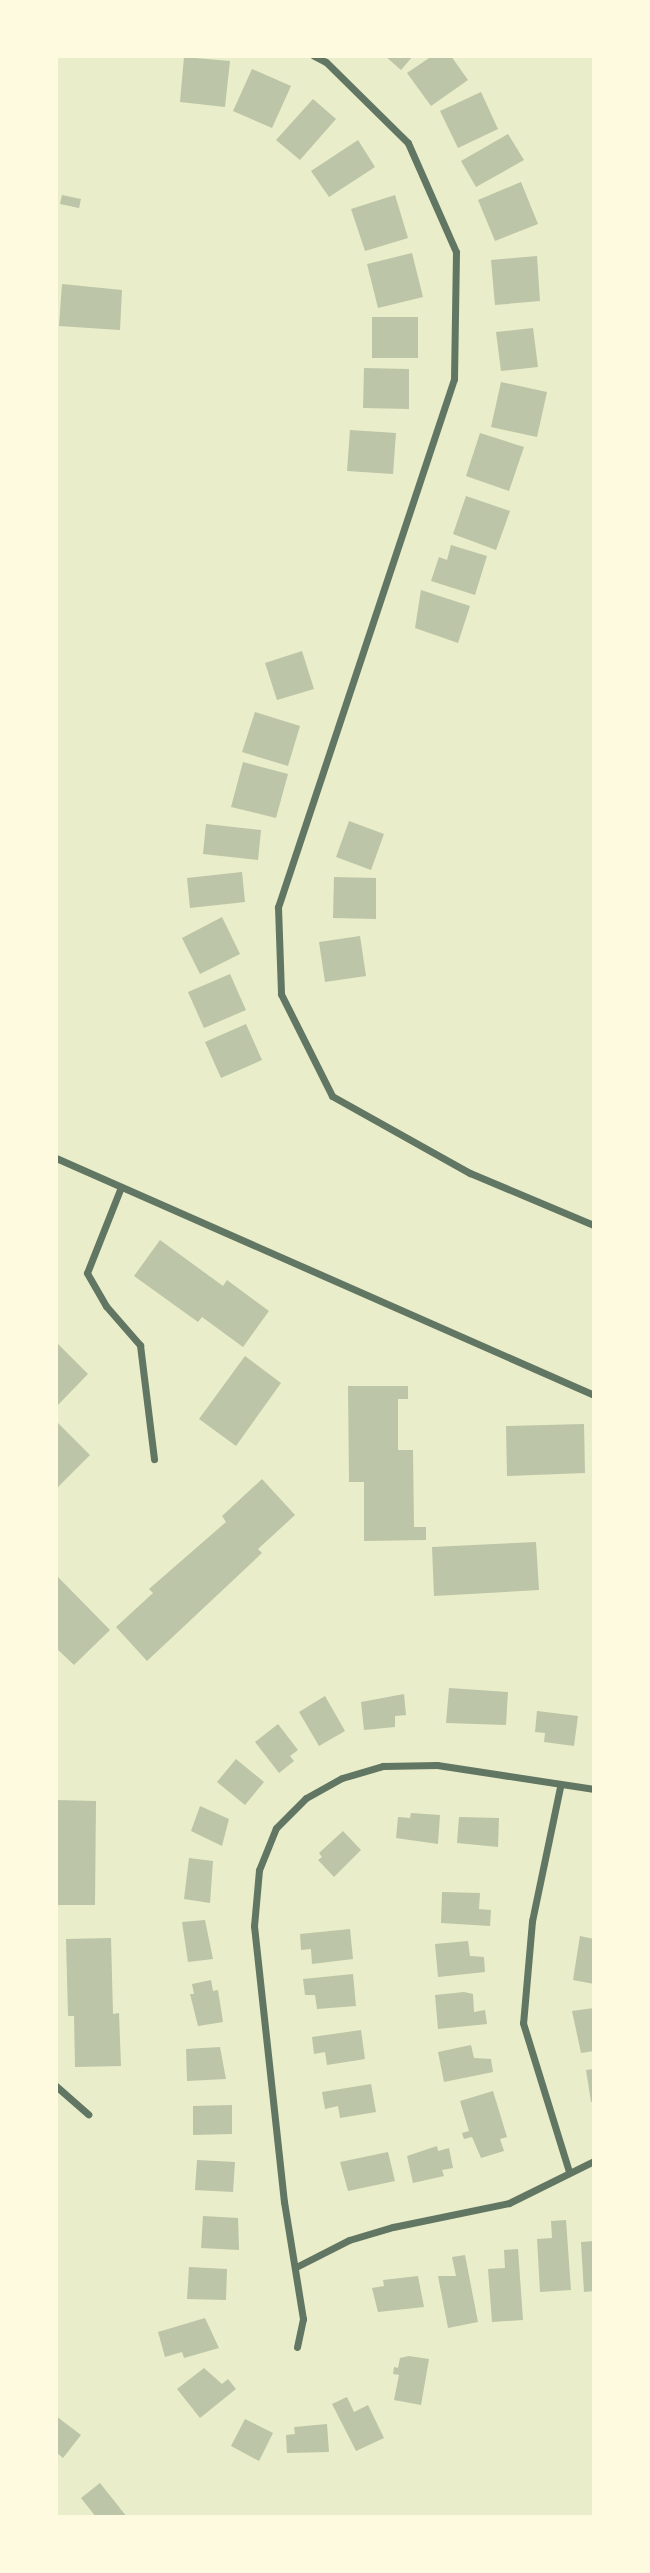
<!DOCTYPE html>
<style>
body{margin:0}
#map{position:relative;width:650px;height:2573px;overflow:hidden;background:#e9edc9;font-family:"Fira Sans",sans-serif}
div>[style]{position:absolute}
.building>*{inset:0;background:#bcc5a7}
.minor>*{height:7px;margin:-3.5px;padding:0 3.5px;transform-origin:3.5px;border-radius:3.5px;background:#617663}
span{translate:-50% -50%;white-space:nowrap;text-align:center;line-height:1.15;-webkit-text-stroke:7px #fefae0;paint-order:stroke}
.frame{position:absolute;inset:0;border:58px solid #fefae0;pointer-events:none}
</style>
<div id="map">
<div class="building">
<i style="clip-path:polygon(385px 56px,413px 56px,401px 70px)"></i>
<i style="clip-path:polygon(432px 56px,451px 56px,468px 80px,431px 106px,407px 73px)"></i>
<i style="clip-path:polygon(184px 57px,230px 61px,225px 107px,180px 102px)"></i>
<i style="clip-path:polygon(252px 69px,291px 86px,272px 128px,233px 111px)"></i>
<i style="clip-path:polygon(481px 92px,498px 129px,458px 148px,440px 111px)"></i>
<i style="clip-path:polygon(313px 99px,336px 119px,300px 160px,276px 140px)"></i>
<i style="clip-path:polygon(508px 134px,524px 160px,476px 187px,461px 161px)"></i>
<i style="clip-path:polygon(358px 140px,375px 167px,329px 197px,311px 171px)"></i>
<i style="clip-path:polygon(521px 182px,538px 224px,495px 241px,478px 200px)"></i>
<i style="clip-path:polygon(62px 195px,81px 199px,79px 208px,60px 204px)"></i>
<i style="clip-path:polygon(395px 195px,408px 238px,365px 251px,351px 209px)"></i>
<i style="clip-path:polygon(412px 253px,423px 297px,378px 308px,367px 264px)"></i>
<i style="clip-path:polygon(537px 256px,540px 301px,495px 305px,491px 260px)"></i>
<i style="clip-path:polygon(62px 284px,122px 290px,120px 330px,59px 326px)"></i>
<i style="clip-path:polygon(372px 317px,418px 317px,418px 358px,372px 358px)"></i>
<i style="clip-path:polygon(533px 328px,538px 367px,501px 371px,496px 332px)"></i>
<i style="clip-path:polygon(364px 368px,409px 369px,409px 409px,363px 408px)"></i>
<i style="clip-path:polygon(501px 382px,547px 392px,537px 437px,491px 427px)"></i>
<i style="clip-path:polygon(350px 430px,396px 433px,393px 474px,347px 471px)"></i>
<i style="clip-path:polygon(480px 433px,524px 447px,509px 491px,466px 476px)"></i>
<i style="clip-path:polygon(466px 496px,510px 511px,496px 550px,453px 534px)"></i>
<i style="clip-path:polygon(451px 545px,487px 556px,475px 595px,431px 581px,439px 557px,447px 560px)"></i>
<i style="clip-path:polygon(421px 590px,470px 606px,458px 643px,415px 628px)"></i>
<i style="clip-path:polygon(302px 651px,314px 689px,277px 700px,265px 663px)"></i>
<i style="clip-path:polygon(255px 712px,300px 726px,288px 766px,242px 752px)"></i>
<i style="clip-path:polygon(243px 762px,288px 774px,276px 818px,231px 807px)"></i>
<i style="clip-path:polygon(349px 821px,384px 834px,371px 870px,336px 857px)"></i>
<i style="clip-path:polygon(206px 824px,261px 830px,258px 860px,203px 854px)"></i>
<i style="clip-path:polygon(242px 872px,245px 902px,190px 908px,187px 878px)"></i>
<i style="clip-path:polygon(334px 877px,376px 878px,376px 919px,333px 918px)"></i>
<i style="clip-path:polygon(222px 917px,240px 954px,200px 974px,182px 938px)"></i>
<i style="clip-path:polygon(360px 936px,366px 976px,325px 982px,319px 942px)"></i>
<i style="clip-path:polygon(230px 974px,246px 1010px,204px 1028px,188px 992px)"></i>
<i style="clip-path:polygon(246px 1024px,262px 1060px,221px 1078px,205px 1042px)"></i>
<i style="clip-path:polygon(160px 1240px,223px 1286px,227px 1280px,269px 1311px,243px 1347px,202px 1317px,198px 1322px,134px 1276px)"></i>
<i style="clip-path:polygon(56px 1342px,88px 1374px,56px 1407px)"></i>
<i style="clip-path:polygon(245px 1356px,281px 1383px,236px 1446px,199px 1419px)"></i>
<i style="clip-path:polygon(348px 1386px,408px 1386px,408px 1399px,398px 1399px,398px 1450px,413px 1450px,414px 1527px,426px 1527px,426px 1540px,364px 1541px,364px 1482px,349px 1482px)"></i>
<i style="clip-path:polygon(56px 1421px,90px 1455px,56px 1489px)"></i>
<i style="clip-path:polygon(584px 1424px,585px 1473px,507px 1476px,506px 1426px)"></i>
<i style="clip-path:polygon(262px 1479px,295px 1515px,258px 1549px,262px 1553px,147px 1661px,116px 1627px,153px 1593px,149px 1589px,226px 1522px,222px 1516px)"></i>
<i style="clip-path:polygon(536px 1542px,539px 1590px,434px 1596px,432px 1547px)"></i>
<i style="clip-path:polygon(56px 1575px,110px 1630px,74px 1665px,56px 1648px)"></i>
<i style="clip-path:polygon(449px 1688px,508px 1692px,506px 1725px,446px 1723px)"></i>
<i style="clip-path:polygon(404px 1694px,406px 1715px,395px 1716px,395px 1727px,364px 1730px,361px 1702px)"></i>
<i style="clip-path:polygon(325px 1696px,345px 1731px,319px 1746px,299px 1712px)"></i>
<i style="clip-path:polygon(537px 1711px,578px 1716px,574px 1746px,544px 1742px,545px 1733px,535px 1732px)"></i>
<i style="clip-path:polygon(278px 1724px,298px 1750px,290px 1756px,294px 1761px,279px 1773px,255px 1742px)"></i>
<i style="clip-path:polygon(236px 1759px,264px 1782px,245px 1805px,217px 1782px)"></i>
<i style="clip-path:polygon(56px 1800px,96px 1801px,95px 1905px,56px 1905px)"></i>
<i style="clip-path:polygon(200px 1806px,229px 1819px,222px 1846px,191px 1831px)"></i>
<i style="clip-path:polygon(411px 1813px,440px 1815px,438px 1844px,396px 1838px,398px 1817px,410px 1818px)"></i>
<i style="clip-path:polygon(459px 1817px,499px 1818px,498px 1847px,457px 1843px)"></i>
<i style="clip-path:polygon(343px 1831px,361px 1850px,334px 1877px,318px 1860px,322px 1857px,319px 1853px)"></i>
<i style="clip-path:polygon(189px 1858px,213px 1861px,210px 1903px,184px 1899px)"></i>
<i style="clip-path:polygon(442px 1892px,480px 1893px,479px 1909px,491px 1910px,490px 1926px,441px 1923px)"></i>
<i style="clip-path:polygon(205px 1920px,213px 1959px,188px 1962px,182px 1922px)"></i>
<i style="clip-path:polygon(350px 1929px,353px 1959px,312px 1964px,311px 1949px,301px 1950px,300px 1934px)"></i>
<i style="clip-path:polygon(580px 1936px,594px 1939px,594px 1984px,573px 1980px)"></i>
<i style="clip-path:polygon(111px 1938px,113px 2014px,119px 2013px,121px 2066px,75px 2067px,74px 2016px,68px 2016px,66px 1939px)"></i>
<i style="clip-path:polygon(468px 1941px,470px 1956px,484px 1957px,485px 1972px,438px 1977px,435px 1944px)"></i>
<i style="clip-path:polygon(353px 1974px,356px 2006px,317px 2009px,315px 1995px,305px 1995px,303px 1979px)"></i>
<i style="clip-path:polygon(211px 1980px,213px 1991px,218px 1990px,223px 2022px,198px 2026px,190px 1994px,194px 1994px,192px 1984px)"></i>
<i style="clip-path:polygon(464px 1992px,473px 1994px,474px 2012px,485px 2010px,487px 2024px,438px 2029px,435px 1995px)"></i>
<i style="clip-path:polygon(594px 2008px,594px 2051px,581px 2053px,572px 2011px)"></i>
<i style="clip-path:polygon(361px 2030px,365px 2059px,327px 2065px,325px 2052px,314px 2054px,312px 2037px)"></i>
<i style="clip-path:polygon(471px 2045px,474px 2058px,491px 2059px,493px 2072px,444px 2082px,438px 2052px)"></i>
<i style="clip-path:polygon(220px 2047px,226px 2079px,187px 2081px,186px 2049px)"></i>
<i style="clip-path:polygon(594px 2069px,594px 2102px,591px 2102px,586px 2070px)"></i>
<i style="clip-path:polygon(371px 2084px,376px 2112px,340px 2118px,338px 2106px,325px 2109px,322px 2092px)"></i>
<i style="clip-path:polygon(493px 2091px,507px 2137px,500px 2139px,504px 2151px,481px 2158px,472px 2137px,464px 2139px,462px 2133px,469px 2131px,460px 2101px)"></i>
<i style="clip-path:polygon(232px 2105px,232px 2134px,193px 2135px,193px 2106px)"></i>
<i style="clip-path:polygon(437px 2146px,438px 2151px,449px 2148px,453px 2168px,442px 2170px,444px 2176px,413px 2183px,407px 2156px)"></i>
<i style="clip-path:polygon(388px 2152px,395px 2181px,348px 2191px,340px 2162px)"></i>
<i style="clip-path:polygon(197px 2160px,235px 2162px,233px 2192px,195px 2190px)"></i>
<i style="clip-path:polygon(203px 2216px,238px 2218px,239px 2250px,201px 2248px)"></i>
<i style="clip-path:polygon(566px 2220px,571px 2290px,540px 2292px,537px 2239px,552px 2238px,551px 2221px)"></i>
<i style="clip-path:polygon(594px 2241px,594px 2291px,584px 2292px,581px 2242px)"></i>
<i style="clip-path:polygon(518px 2249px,523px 2320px,492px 2322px,488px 2269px,505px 2268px,504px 2250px)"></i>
<i style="clip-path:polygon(465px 2255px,478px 2322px,448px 2328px,438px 2276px,456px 2276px,452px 2257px)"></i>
<i style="clip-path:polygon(189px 2267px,227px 2269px,226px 2300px,187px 2299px)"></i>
<i style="clip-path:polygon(418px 2276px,424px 2307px,378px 2312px,372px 2288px,384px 2286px,383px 2280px)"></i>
<i style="clip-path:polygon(205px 2318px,219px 2348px,184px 2358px,182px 2352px,165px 2357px,158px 2332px)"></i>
<i style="clip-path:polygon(409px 2356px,429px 2359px,421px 2405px,394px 2400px,399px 2375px,393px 2374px,394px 2367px,398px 2368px,400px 2358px)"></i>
<i style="clip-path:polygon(204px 2368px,222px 2384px,228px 2379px,236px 2389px,200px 2418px,177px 2389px)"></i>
<i style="clip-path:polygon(347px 2397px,354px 2412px,368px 2405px,384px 2438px,356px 2451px,332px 2404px)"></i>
<i style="clip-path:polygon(56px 2416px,81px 2435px,63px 2458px,56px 2452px)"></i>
<i style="clip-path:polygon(245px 2419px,273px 2433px,259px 2461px,231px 2446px)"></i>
<i style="clip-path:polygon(327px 2424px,329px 2452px,287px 2453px,286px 2435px,295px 2434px,294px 2427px)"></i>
<i style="clip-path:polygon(100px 2483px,127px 2517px,96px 2517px,81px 2498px)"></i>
</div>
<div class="minor">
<i style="left:314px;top:56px;width:13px;rotate:27deg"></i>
<i style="left:326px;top:62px;width:115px;rotate:44.6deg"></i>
<i style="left:408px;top:143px;width:119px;rotate:66.2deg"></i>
<i style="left:456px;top:252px;width:127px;rotate:90.9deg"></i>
<i style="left:454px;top:379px;width:557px;rotate:108.43deg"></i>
<i style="left:278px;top:907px;width:87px;rotate:88deg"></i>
<i style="left:281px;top:994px;width:114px;rotate:63.4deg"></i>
<i style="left:332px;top:1096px;width:158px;rotate:29.2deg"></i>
<i style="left:470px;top:1173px;width:134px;rotate:22.8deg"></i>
<i style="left:56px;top:1158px;width:588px;rotate:23.77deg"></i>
<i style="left:121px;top:1187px;width:92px;rotate:111.6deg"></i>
<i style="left:87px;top:1273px;width:38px;rotate:60deg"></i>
<i style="left:106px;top:1306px;width:52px;rotate:48.9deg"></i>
<i style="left:140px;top:1345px;width:115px;rotate:83deg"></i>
<i style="left:560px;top:1787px;width:137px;rotate:101.8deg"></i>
<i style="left:532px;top:1921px;width:102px;rotate:95deg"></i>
<i style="left:523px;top:2023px;width:156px;rotate:72.8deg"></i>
<i style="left:56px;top:2086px;width:43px;rotate:41.2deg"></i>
<i style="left:298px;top:2266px;width:57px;rotate:-27deg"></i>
<i style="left:349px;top:2240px;width:46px;rotate:-16.5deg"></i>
<i style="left:393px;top:2227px;width:118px;rotate:-11.7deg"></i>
<i style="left:509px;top:2203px;width:95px;rotate:-26.3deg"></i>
<i style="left:297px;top:2347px;width:29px;rotate:-78deg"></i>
<i style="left:303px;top:2319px;width:119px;rotate:-99.2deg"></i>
<i style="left:284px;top:2202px;width:278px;rotate:-96.2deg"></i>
<i style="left:254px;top:1926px;width:56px;rotate:-84.9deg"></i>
<i style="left:259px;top:1870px;width:45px;rotate:-68deg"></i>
<i style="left:276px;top:1828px;width:42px;rotate:-45deg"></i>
<i style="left:306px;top:1798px;width:41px;rotate:-29.1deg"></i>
<i style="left:342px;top:1778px;width:43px;rotate:-16.3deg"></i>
<i style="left:383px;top:1766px;width:54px;rotate:-1.1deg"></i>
<i style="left:437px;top:1765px;width:159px;rotate:8.7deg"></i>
</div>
<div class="frame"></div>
</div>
